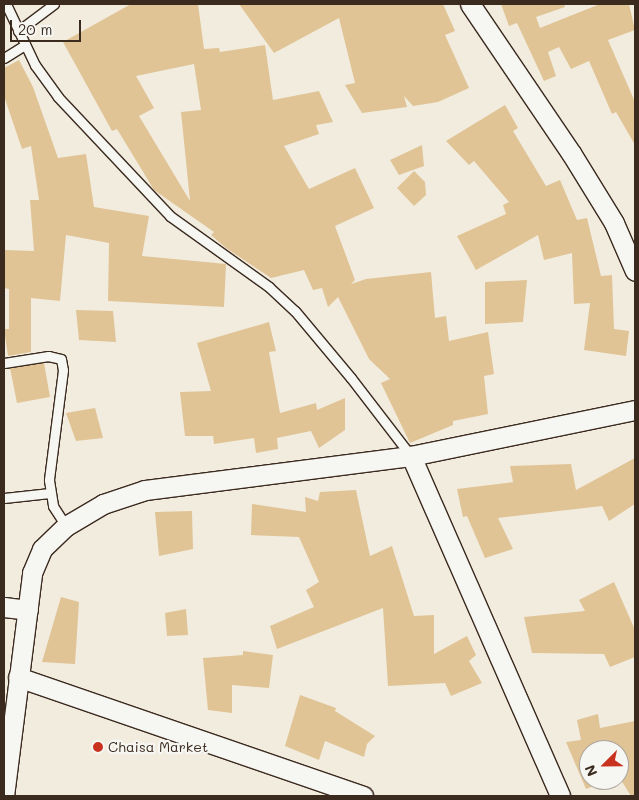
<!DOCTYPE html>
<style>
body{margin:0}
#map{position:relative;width:639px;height:800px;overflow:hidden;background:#f2ecdf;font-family:Mali,sans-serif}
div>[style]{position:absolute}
.building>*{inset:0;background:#e0c495}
.roads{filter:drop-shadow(1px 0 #3b2a1e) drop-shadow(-1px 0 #3b2a1e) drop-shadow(0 1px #3b2a1e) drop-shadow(0 -1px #3b2a1e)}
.service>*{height:9px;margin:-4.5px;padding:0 4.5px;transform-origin:4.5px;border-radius:4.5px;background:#f6f6f2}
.minor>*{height:19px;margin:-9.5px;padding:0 9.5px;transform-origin:9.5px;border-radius:9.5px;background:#f6f6f2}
.dots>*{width:14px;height:14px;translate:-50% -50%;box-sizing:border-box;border:2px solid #f6f6f2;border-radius:50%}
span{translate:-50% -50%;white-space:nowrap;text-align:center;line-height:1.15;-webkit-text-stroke:4.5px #f6f6f2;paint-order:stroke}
.poi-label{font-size:14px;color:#3b2a1e}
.left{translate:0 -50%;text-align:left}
.frame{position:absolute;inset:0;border:5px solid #3b2a1e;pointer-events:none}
.north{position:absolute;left:579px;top:740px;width:50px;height:50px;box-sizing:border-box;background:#f6f6f2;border:1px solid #aba49d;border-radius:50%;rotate:247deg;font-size:14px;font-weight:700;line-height:20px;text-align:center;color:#3b2a1e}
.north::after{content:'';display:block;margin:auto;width:18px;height:22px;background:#c8321e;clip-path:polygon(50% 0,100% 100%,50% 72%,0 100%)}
.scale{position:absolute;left:10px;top:20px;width:71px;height:22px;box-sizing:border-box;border:2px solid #3b2a1e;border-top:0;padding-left:6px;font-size:15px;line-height:18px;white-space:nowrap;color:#3b2a1e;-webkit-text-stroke:4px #f6f6f2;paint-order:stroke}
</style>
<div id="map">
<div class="building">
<i style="clip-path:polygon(evenodd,131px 4px,198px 4px,204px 49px,219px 48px,220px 52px,265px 45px,273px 100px,319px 91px,333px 122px,316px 125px,319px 134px,284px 146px,309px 189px,355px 168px,374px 208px,335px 226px,355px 280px,351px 284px,366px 279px,431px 272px,435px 318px,446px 316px,449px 341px,488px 332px,494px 374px,484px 376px,488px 414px,453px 421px,453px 425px,410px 443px,381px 383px,390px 379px,369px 359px,338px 297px,328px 307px,322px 288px,313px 290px,304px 270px,271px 278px,226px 248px,211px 235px,214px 232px,154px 190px,117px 129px,112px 131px,63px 42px,131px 4px,194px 64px,201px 110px,181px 112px,190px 201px,139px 116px,154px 108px,136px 76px,194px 64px)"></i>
<i style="clip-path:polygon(239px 4px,443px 4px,455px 31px,445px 35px,469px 88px,438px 102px,413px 106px,404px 96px,407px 107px,362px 113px,345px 85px,355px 83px,339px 18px,274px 53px)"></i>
<i style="clip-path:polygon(501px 4px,564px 4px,565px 7px,536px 17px,540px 28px,600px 4px,629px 4px,635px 30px,608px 40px,635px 102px,635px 145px,616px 112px,612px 114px,589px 61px,571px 69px,559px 47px,548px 52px,556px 76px,544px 81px,517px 23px,509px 26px)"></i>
<i style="clip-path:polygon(19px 60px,33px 87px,58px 158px,86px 154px,94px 207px,149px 216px,142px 256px,226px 264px,224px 307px,108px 301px,109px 243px,66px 235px,60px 301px,31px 298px,31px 352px,8px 356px,4px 329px,9px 329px,9px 289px,4px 288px,4px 250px,34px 251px,30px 200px,39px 200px,31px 146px,22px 149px,4px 96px,4px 68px)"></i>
<i style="clip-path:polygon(505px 105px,518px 128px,513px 131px,546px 186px,560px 180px,577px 220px,587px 218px,601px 276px,612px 275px,614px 329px,629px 331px,626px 356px,584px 350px,590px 303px,574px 304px,572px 253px,544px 260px,538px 235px,476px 270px,457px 236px,506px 214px,503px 205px,509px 202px,474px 161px,469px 165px,446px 141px)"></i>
<i style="clip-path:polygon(422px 145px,424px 166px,399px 175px,390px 160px)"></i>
<i style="clip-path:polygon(414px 171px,425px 182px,426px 195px,414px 206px,397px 188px)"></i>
<i style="clip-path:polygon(527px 280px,523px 322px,485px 324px,485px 282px)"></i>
<i style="clip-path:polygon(76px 310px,113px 311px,116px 342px,79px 340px)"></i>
<i style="clip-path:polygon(269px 322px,276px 351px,269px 352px,280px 413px,316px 403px,317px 410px,345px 398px,345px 430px,319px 448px,311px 431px,277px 438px,278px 449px,256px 453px,254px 438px,214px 444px,213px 436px,185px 436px,180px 392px,211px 391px,197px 343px)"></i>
<i style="clip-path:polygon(44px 363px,50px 397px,17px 403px,10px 368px)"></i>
<i style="clip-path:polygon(95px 408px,103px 438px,76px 441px,66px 413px)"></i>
<i style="clip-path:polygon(635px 458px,635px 504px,609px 521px,602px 506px,498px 518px,513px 549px,485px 558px,467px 516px,463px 517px,457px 489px,513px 482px,510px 466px,571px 464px,576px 490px)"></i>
<i style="clip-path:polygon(356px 490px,370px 556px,392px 546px,414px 616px,434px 615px,434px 654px,467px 636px,476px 655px,469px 661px,482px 683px,451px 696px,445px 683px,388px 686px,383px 608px,277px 649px,270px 626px,314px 607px,306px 590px,319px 582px,299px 537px,251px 535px,252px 504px,306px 512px,305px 497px,318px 501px,320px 492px)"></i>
<i style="clip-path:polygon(192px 511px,193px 549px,159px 556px,155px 512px)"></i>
<i style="clip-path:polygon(614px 582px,635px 630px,635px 657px,610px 667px,604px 654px,532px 653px,524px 617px,585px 611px,579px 600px)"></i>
<i style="clip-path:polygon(61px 597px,79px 602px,75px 664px,42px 662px)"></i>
<i style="clip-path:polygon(186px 609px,188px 635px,167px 636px,165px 613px)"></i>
<i style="clip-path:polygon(243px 651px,273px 655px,269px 688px,232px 685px,232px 713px,208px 710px,203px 658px,243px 655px)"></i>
<i style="clip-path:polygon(300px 695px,336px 708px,335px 711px,375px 736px,367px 744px,364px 757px,325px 741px,319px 760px,285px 746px)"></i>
<i style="clip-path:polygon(598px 714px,600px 728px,635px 721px,635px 796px,631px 796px,619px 777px,619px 750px,589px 750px,589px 780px,611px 780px,586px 789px,566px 742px,581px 740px,577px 720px)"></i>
</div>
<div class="roads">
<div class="service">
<i style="left:6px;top:4px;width:68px;rotate:64.6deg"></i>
<i style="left:35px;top:65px;width:39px;rotate:54deg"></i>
<i style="left:58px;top:97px;width:163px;rotate:46.7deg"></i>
<i style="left:170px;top:216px;width:122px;rotate:35.6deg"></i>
<i style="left:269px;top:287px;width:35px;rotate:43deg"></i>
<i style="left:295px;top:311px;width:87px;rotate:50.1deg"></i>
<i style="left:351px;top:378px;width:98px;rotate:52.4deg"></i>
<i style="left:18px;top:31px;width:45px;rotate:-36.9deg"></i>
<i style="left:4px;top:58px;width:25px;rotate:-32deg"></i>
<i style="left:4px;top:363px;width:45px;rotate:-9deg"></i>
<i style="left:48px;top:356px;width:13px;rotate:13deg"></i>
<i style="left:61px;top:359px;width:11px;rotate:80deg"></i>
<i style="left:63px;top:370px;width:111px;rotate:97.3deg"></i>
<i style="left:49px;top:480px;width:26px;rotate:81deg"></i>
<i style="left:53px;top:506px;width:24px;rotate:57deg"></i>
<i style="left:4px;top:498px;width:46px;rotate:-6.2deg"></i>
</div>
<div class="minor">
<i style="left:470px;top:4px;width:180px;rotate:55.9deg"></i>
<i style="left:571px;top:153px;width:82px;rotate:58.4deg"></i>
<i style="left:614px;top:223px;width:52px;rotate:66.4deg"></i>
<i style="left:411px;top:456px;width:371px;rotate:66.3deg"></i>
<i style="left:4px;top:607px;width:24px;rotate:7deg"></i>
<i style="left:18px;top:677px;width:365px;rotate:19deg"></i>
<i style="left:4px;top:796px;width:225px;rotate:-82.8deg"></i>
<i style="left:32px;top:573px;width:26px;rotate:-67deg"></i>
<i style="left:42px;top:549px;width:33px;rotate:-44deg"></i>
<i style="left:66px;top:526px;width:43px;rotate:-30.7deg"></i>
<i style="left:103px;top:504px;width:44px;rotate:-18.4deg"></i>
<i style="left:145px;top:490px;width:268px;rotate:-7.3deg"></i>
<i style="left:411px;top:456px;width:229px;rotate:-11.6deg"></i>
</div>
</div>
<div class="dots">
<i style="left:98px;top:747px;background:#c8321e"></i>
</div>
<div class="poi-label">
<span class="left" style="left:108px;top:747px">Chaisa Market</span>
</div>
<div class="frame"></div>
<div class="north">N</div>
<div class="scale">20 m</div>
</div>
